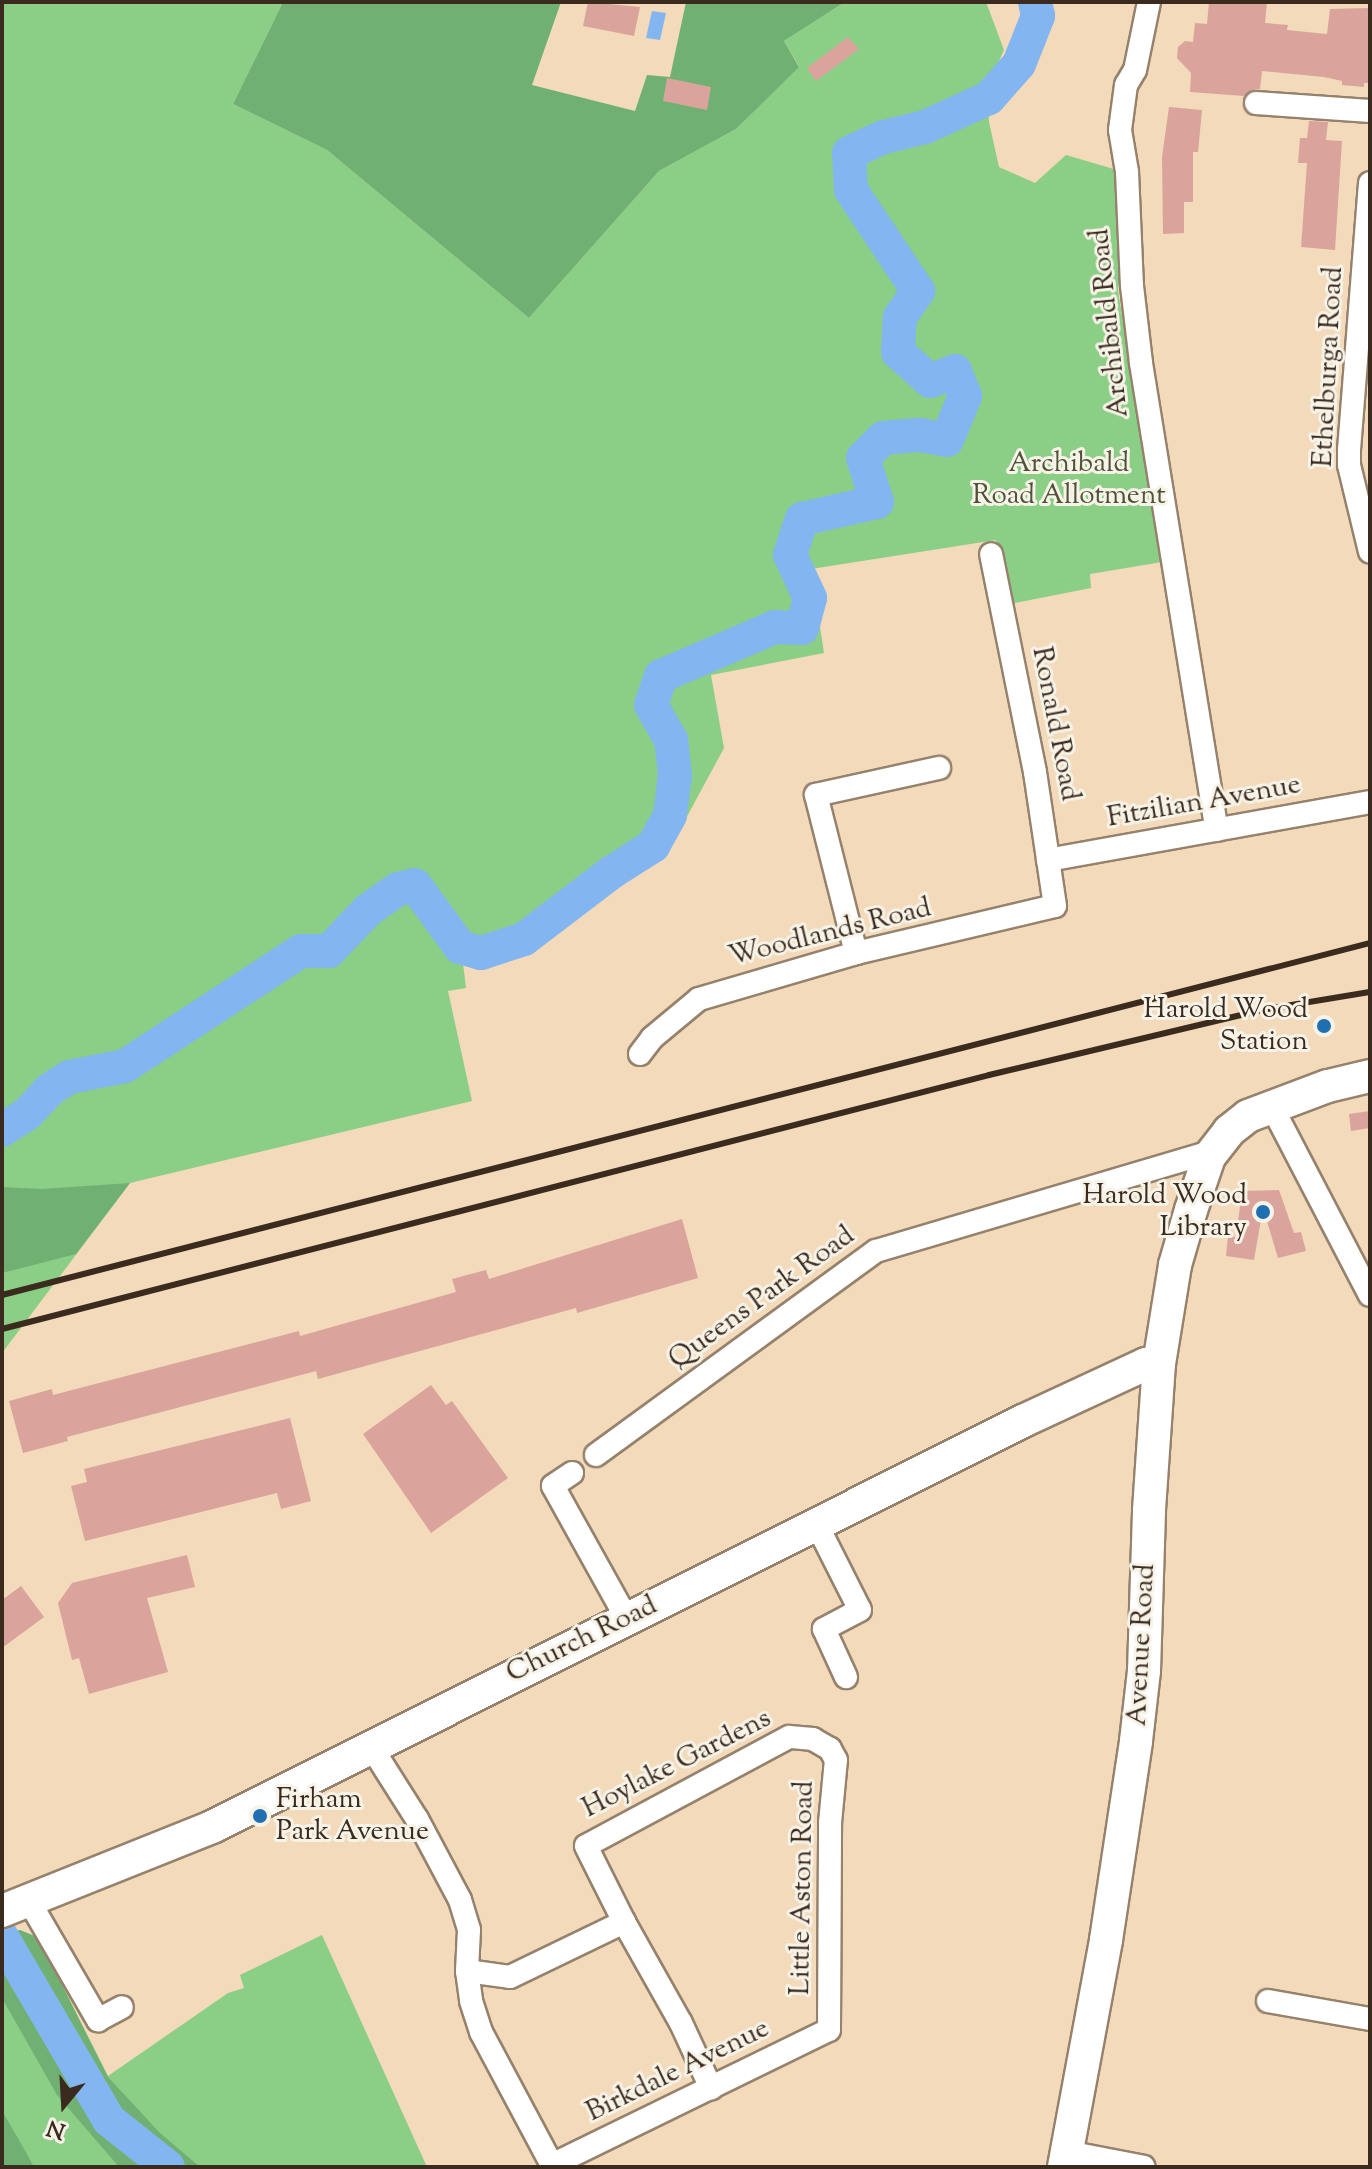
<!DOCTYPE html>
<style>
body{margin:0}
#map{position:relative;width:1372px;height:2169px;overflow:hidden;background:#f2daba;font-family:"Sorts Mill Goudy",serif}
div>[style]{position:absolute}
.green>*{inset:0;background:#8bce86}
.forest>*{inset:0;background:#70b173}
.water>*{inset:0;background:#83b6f0}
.river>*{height:34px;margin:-17px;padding:0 17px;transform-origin:17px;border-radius:17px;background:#83b6f0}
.building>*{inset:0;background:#daa49c}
.roads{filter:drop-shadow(2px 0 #96826c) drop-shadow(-2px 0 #96826c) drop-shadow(0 2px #96826c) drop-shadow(0 -2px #96826c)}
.street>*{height:22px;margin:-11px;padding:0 11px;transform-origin:11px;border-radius:11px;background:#fff}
.secondary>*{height:32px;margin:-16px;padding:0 16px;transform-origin:16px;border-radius:16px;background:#fff}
.rail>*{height:6px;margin:-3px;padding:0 3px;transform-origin:3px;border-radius:3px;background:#3b2a1e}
.dots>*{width:22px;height:22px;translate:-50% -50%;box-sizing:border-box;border:4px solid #f7f3e8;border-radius:50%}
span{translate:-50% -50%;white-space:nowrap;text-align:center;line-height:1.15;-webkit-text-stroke:6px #f7f3e8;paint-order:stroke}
.street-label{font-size:28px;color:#3b2a1e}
.park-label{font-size:28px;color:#4f5338}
.poi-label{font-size:28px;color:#3b2a1e}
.right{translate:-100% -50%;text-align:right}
.left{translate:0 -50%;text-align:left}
.frame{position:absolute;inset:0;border:4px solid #3b2a1e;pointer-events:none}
.north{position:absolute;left:24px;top:2065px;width:80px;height:80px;-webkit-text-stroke:6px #f7f3e8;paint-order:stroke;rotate:198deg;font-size:22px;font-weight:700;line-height:32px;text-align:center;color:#3b2a1e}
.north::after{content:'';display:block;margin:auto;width:28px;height:36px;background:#3b2a1e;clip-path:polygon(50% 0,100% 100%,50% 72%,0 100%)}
</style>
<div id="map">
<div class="green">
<i style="clip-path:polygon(2px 2px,283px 2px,233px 104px,327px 150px,529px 318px,659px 171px,736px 129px,799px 66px,784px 41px,845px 2px,986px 2px,1004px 50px,987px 87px,989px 122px,999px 167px,1035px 183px,1066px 155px,1124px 172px,1127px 220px,1118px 291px,1162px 562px,1090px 574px,1091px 588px,1009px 604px,996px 540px,811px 569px,824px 653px,711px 675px,724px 748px,665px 857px,518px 949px,487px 961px,463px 963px,466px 988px,448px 991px,472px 1101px,130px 1183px,2px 1353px)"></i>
<i style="clip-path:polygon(20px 1930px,35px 1936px,44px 1949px,108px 2076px,228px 1993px,244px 1988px,240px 1975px,322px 1935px,427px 2167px,2px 2167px,2px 1936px)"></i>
</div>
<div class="forest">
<i style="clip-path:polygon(283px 2px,561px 2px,532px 85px,635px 111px,647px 75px,670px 77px,686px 2px,845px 2px,784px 41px,799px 67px,736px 129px,659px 171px,529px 318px,327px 150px,233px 104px)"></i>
<i style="clip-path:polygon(130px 1183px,76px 1254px,2px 1273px,2px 1187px,42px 1189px)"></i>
<i style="clip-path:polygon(20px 1930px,34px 1936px,44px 1949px,108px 2077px,160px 2133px,200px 2167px,119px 2167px,57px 2095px,2px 1998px,2px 1936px)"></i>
<i style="clip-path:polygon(2px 2111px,19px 2140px,34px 2167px,2px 2167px)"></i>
</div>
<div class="water">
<i style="clip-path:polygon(652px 11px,666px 13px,660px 40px,646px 38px)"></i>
</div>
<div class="river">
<i style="left:2px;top:1130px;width:30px;rotate:-33deg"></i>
<i style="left:27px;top:1114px;width:33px;rotate:-47deg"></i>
<i style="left:49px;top:1090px;width:24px;rotate:-33deg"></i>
<i style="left:69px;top:1077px;width:57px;rotate:-11.1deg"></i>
<i style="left:125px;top:1066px;width:210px;rotate:-33.2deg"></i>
<i style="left:301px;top:951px;width:28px"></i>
<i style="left:329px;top:951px;width:57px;rotate:-46.4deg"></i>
<i style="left:368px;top:910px;width:37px;rotate:-35deg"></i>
<i style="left:398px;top:889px;width:17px;rotate:-13deg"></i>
<i style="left:415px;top:885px;width:77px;rotate:54deg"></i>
<i style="left:460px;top:947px;width:22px;rotate:16deg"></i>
<i style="left:481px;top:953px;width:45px;rotate:-18deg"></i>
<i style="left:524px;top:939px;width:111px;rotate:-37.3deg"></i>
<i style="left:612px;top:872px;width:49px;rotate:-32.4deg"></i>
<i style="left:653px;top:846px;width:35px;rotate:-61deg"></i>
<i style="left:670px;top:815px;width:39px;rotate:-83deg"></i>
<i style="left:675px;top:776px;width:36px;rotate:-96deg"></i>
<i style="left:671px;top:740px;width:40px;rotate:-119.7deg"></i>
<i style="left:651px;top:705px;width:31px;rotate:-71deg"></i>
<i style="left:661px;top:676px;width:124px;rotate:-23.3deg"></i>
<i style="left:775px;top:627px;width:27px;rotate:2deg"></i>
<i style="left:802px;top:628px;width:31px;rotate:-75deg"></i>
<i style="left:810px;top:598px;width:47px;rotate:-114.9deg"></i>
<i style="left:790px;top:555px;width:38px;rotate:-72deg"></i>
<i style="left:802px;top:519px;width:77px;rotate:-12.8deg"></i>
<i style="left:877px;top:502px;width:46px;rotate:-107.7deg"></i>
<i style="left:863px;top:458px;width:28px;rotate:-45deg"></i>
<i style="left:883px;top:438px;width:37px;rotate:-5deg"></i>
<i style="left:920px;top:435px;width:27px;rotate:10deg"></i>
<i style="left:947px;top:440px;width:48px;rotate:-67.8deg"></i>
<i style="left:965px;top:396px;width:27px;rotate:-112deg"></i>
<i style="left:955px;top:371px;width:27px;rotate:158deg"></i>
<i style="left:930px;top:381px;width:43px;rotate:-137.8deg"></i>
<i style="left:898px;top:352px;width:35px;rotate:-87deg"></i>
<i style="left:900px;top:317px;width:32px;rotate:-55deg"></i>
<i style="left:918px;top:291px;width:121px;rotate:-123.6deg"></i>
<i style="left:851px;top:190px;width:37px;rotate:-93deg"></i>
<i style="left:849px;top:153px;width:38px;rotate:-25deg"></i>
<i style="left:884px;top:137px;width:42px;rotate:-13.7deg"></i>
<i style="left:925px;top:127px;width:70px;rotate:-24.4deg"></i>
<i style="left:989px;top:98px;width:45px;rotate:-48.6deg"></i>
<i style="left:1019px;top:64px;width:52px;rotate:-68.4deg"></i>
<i style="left:1038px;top:16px;width:14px;rotate:-102deg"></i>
<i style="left:2px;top:1937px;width:212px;rotate:59.7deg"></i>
<i style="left:109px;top:2120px;width:75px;rotate:38.5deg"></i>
</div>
<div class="building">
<i style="clip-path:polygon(588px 2px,640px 7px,634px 36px,583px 26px)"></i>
<i style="clip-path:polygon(1209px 2px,1267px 2px,1265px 23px,1288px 25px,1287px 30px,1327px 34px,1330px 9px,1370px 8px,1370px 83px,1364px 83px,1364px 87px,1342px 85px,1342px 81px,1324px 77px,1262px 71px,1260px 89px,1251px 90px,1244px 96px,1190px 92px,1191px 73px,1177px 58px,1178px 47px,1185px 41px,1193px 42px,1195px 23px,1207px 24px)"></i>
<i style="clip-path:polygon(848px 37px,859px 49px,816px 81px,807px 68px)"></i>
<i style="clip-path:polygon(667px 78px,711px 87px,707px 110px,663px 101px)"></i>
<i style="clip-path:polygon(1169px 107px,1202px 110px,1198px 152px,1193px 152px,1193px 202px,1184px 202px,1184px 233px,1163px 234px,1162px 157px)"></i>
<i style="clip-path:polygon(1309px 121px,1328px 122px,1326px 140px,1342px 141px,1335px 250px,1301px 247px,1307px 163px,1298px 163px,1300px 138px,1307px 138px)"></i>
<i style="clip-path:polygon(1370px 1111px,1370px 1128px,1351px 1131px,1349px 1114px)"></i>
<i style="clip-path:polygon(1279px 1190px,1294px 1233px,1301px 1232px,1306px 1251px,1278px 1258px,1263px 1208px,1254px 1260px,1226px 1256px,1228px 1236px,1236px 1237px,1242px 1191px)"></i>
<i style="clip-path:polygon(682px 1219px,698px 1278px,577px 1313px,576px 1308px,318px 1379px,316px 1371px,67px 1437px,68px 1441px,23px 1453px,9px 1401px,52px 1389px,53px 1395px,299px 1331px,300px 1336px,456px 1292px,452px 1279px,486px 1270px,489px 1279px)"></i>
<i style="clip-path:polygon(431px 1385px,446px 1405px,452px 1401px,508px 1478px,431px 1533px,363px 1434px)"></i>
<i style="clip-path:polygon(290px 1418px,311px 1501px,281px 1509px,277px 1493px,85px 1541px,71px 1486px,87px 1482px,84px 1469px)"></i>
<i style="clip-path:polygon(187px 1555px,195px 1587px,147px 1598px,168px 1672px,89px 1694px,79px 1658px,72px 1660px,58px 1603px,72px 1583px)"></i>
<i style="clip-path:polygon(21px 1586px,44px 1617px,2px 1648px,2px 1600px)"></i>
</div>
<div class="roads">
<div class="street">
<i style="left:1149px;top:2px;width:69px;rotate:101.6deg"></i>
<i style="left:1135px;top:70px;width:17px;rotate:121deg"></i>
<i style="left:1126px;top:85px;width:45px;rotate:97.6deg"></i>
<i style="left:1120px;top:130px;width:43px;rotate:80.5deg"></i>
<i style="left:1127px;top:172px;width:114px;rotate:87.5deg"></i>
<i style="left:1132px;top:286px;width:78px;rotate:83.3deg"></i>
<i style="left:1141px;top:363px;width:473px;rotate:80.8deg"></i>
<i style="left:1256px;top:103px;width:114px;rotate:4deg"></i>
<i style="left:1370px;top:183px;width:268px;rotate:94.5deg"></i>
<i style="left:1349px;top:450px;width:15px;rotate:90deg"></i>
<i style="left:1349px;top:465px;width:89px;rotate:76.4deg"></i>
<i style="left:1048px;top:860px;width:327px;rotate:-10.2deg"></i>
<i style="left:856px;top:953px;width:163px;rotate:-104.2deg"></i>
<i style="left:816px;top:795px;width:126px;rotate:-12.4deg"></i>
<i style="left:640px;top:1054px;width:20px;rotate:-53deg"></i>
<i style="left:652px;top:1038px;width:61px;rotate:-39.7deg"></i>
<i style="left:699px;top:999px;width:164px;rotate:-16.3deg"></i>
<i style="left:856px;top:953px;width:204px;rotate:-13.3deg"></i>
<i style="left:1055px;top:906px;width:135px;rotate:-98.5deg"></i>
<i style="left:1035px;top:772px;width:222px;rotate:-101.4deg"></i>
<i style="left:1271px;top:1105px;width:214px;rotate:62.5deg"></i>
<i style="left:596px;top:1455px;width:346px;rotate:-36.1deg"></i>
<i style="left:876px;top:1251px;width:339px;rotate:-16.5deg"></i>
<i style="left:1201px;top:1155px;width:8px;rotate:14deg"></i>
<i style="left:572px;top:1473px;width:23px;rotate:146deg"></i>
<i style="left:553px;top:1486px;width:150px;rotate:60.9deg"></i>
<i style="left:816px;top:1523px;width:97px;rotate:63.2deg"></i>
<i style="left:860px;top:1610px;width:41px;rotate:152.2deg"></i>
<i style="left:824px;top:1629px;width:53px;rotate:65.4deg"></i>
<i style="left:370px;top:1745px;width:88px;rotate:57.6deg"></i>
<i style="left:417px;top:1819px;width:92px;rotate:62deg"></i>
<i style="left:460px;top:1900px;width:31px;rotate:73deg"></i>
<i style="left:469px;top:1930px;width:41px;rotate:92.8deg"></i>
<i style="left:467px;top:1971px;width:30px;rotate:82deg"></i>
<i style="left:471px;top:2001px;width:33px;rotate:72deg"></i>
<i style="left:481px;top:2032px;width:151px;rotate:61.9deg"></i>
<i style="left:552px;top:2165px;width:308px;rotate:-26deg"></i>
<i style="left:829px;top:2030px;width:207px;rotate:-89.7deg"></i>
<i style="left:830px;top:1823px;width:63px;rotate:-84.6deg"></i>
<i style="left:836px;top:1760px;width:13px;rotate:-119deg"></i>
<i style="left:830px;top:1749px;width:20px;rotate:-150deg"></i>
<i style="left:813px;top:1739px;width:24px;rotate:-175deg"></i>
<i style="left:789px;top:1737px;width:230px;rotate:151.8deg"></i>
<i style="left:586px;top:1846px;width:85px;rotate:63.4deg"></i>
<i style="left:29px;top:1901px;width:138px;rotate:59.9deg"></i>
<i style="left:98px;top:2020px;width:27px;rotate:-28deg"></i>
<i style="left:467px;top:1971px;width:43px;rotate:7.9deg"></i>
<i style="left:510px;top:1977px;width:127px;rotate:-25.8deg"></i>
<i style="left:624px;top:1922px;width:116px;rotate:60.6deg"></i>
<i style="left:681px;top:2023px;width:72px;rotate:65.2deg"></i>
<i style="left:1268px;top:2001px;width:104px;rotate:10deg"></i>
<i style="left:1067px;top:2152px;width:78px;rotate:11deg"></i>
</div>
<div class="secondary">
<i style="left:2px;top:1911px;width:228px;rotate:-21.8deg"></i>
<i style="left:214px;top:1826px;width:905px;rotate:-26.59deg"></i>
<i style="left:1023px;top:1421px;width:136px;rotate:-24.9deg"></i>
<i style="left:1146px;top:1364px;width:13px"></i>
<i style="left:1064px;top:2167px;width:231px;rotate:-79.5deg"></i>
<i style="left:1106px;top:1940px;width:201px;rotate:-81.4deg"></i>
<i style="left:1136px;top:1741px;width:70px;rotate:-83.5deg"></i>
<i style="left:1144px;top:1671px;width:161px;rotate:-88.2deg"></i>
<i style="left:1149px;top:1510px;width:146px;rotate:-86.1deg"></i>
<i style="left:1159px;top:1364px;width:100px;rotate:-80.8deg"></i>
<i style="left:1175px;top:1265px;width:57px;rotate:-73.8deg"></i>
<i style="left:1191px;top:1210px;width:56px;rotate:-71.2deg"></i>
<i style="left:1209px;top:1157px;width:33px;rotate:-52deg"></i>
<i style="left:1229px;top:1131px;width:24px;rotate:-38deg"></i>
<i style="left:1248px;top:1116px;width:85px;rotate:-20.6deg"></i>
<i style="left:1328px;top:1086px;width:43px;rotate:-13.4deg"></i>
</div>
</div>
<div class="rail">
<i style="left:2px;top:1295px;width:1413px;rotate:-14.43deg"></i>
<i style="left:2px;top:1329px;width:1019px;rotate:-14.43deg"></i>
<i style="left:989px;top:1075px;width:286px;rotate:-13.4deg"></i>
<i style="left:1267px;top:1009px;width:104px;rotate:-9.4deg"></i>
</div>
<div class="dots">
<i style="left:1324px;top:1026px;background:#1f6fb2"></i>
<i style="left:1263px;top:1212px;background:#1f6fb2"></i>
<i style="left:260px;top:1816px;background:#1f6fb2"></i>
</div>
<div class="street-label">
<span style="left:1110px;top:323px;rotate:-96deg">Archibald Road</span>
<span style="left:1329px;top:367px;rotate:-87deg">Ethelburga Road</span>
<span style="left:1055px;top:724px;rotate:79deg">Ronald Road</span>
<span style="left:1204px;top:802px;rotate:-10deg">Fitzilian Avenue</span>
<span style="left:830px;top:933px;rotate:-14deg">Woodlands Road</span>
<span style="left:762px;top:1298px;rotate:-36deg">Queens Park Road</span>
<span style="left:582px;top:1640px;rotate:-26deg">Church Road</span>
<span style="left:1142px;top:1645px;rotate:-87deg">Avenue Road</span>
<span style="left:677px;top:1764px;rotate:-27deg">Hoylake Gardens</span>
<span style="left:803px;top:1888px;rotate:-89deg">Little Aston Road</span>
<span style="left:678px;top:2071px;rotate:-26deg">Birkdale Avenue</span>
</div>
<div class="park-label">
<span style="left:1069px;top:480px">Archibald<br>Road Allotment</span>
</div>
<div class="poi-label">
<span class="right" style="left:1308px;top:1026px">Harold Wood<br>Station</span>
<span class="right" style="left:1247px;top:1212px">Harold Wood<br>Library</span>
<span class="left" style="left:276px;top:1816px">Firham<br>Park Avenue</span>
</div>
<div class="frame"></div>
<div class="north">N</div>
</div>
